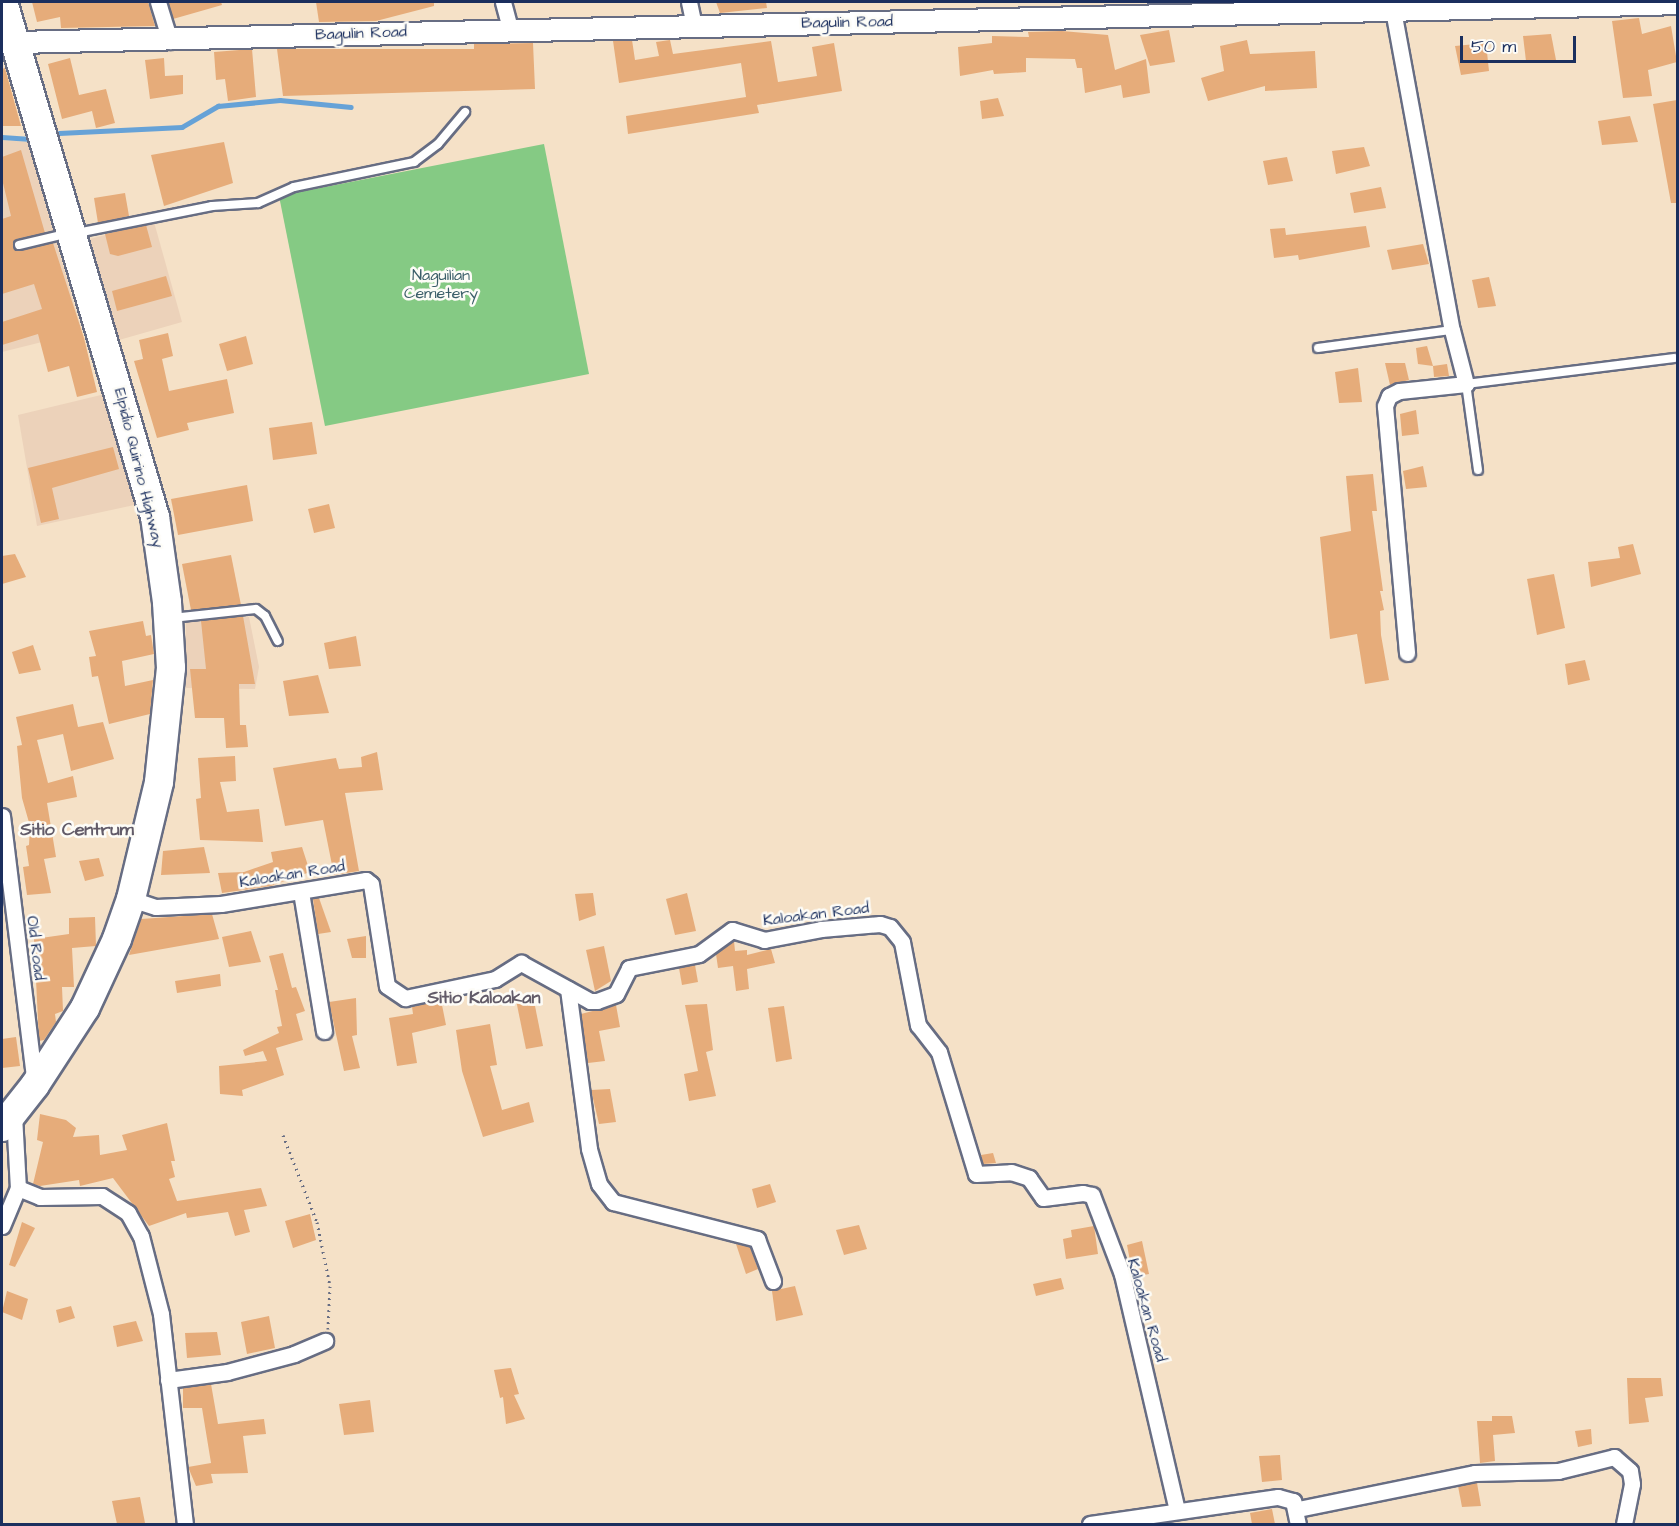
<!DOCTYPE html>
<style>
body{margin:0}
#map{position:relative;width:1679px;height:1526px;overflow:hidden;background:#f5e1c7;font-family:"Architects Daughter",sans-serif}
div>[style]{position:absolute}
.built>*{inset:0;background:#ecd2ba}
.green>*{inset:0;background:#85ca84}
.stream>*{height:4.5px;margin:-2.25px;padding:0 2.25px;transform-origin:2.25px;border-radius:2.25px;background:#66a2d7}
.building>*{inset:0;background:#e6ac7a}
.path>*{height:3px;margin-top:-1.5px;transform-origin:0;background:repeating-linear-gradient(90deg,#676d83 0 1.5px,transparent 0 6px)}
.roads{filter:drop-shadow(2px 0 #676d83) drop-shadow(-2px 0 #676d83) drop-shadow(0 2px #676d83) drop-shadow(0 -2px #676d83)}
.lane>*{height:8px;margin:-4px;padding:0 4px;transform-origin:4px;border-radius:4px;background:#fff}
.street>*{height:15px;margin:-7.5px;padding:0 7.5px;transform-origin:7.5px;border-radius:7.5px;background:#fff}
.secondary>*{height:21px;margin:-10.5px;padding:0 10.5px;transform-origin:10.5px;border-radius:10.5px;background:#fff}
.highway>*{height:28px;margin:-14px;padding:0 14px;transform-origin:14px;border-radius:14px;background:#fff}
span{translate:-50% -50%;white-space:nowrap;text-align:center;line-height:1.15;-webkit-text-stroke:5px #fdfcf7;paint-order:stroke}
.street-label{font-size:16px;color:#1b2f5e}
.park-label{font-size:16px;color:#3b5e69}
.neighbourhood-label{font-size:18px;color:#625b68;font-weight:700}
.frame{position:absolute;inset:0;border:3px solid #1b2f5e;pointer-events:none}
.scale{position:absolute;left:1460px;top:36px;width:116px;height:27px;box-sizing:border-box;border:3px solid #1b2f5e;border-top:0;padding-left:8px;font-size:18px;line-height:21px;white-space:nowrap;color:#1b2f5e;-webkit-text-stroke:4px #fdfcf7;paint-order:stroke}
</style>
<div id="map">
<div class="built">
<i style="clip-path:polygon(2px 140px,28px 142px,82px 332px,2px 352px)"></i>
<i style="clip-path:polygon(154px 222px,182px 322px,119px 340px,90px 239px)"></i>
<i style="clip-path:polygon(105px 394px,139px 504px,37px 526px,18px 415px)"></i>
<i style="clip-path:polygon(249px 617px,259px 667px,255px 689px,186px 688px,186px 622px)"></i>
</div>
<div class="green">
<i style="clip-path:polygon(544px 144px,589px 374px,325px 426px,279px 196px)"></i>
</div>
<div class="stream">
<i style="left:59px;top:133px;width:123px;rotate:-2.8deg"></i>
<i style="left:182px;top:127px;width:42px;rotate:-30.3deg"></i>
<i style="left:218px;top:106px;width:62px;rotate:-5.5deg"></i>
<i style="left:280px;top:100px;width:71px;rotate:5.6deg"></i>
<i style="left:2px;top:137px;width:32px;rotate:4deg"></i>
</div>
<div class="building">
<i style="clip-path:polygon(32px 2px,148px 2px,155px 26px,61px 28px,60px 17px,37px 22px)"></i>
<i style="clip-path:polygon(168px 2px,221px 2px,222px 5px,173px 19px)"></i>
<i style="clip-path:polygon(316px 2px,434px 2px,434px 6px,376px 21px,319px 22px)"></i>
<i style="clip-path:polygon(716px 2px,766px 2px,767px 8px,720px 13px)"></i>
<i style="clip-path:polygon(1639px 18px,1642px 34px,1671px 26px,1677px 62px,1648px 70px,1652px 96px,1623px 98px,1612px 21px)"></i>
<i style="clip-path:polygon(1169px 30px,1175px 62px,1150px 66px,1140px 35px)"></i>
<i style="clip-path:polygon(1062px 31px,1108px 35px,1115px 70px,1146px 59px,1150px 93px,1123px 98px,1121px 85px,1085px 93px,1082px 68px,1077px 68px,1075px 59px,1026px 58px,1026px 72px,994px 74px,993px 70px,960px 76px,958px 47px,992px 43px,992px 36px,1029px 37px,1028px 32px)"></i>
<i style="clip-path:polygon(1551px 34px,1556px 60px,1526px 61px,1523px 36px)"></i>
<i style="clip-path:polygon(632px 40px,635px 60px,659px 56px,656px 42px,670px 40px,673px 54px,771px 41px,778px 82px,817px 76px,812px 47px,834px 43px,842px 91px,757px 105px,759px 113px,628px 134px,626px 116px,746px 97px,741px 63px,619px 83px,613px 41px)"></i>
<i style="clip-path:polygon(1247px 40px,1250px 54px,1315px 51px,1317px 88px,1265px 91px,1265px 86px,1208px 101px,1201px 78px,1224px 71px,1220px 46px)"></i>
<i style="clip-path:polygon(533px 43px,535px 89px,283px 96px,277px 49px,474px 49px,474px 44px)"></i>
<i style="clip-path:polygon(1486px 43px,1489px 71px,1461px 75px,1455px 46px)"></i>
<i style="clip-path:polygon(252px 49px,256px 97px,228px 101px,225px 79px,216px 80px,214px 52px)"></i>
<i style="clip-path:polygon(70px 58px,79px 95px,106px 89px,115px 123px,96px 128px,92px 111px,62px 119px,48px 64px)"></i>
<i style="clip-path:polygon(164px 58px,165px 76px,183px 75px,183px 94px,150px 99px,145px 60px)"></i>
<i style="clip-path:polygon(5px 68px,21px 126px,2px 126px,2px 69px)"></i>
<i style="clip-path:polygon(998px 98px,1004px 116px,982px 119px,980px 101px)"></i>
<i style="clip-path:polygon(1677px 100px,1677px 203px,1671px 203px,1653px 104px)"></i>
<i style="clip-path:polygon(1630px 116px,1638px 142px,1602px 145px,1598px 121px)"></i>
<i style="clip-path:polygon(224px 142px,233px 183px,164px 206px,151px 155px)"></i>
<i style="clip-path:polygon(1364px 147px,1370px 166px,1336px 174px,1332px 151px)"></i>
<i style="clip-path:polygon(21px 150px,45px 233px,17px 239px,13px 247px,20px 251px,53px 243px,84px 338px,97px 392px,77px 397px,69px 366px,48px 372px,38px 334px,2px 345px,2px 322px,42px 309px,34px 284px,2px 294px,2px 219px,11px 216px,2px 179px,2px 157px)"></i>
<i style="clip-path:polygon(1287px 157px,1293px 181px,1268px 185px,1263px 161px)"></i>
<i style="clip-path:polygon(1381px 187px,1386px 208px,1354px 213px,1350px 193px)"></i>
<i style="clip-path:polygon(125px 193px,129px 216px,98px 223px,94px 198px)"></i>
<i style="clip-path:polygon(146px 225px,152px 247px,118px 256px,110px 254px,105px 234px)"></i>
<i style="clip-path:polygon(1366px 226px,1370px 247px,1299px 260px,1298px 255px,1274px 258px,1270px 229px,1285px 228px,1286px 235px)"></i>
<i style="clip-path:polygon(1423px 244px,1429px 264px,1392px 270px,1387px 250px)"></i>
<i style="clip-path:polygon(166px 276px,172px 296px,117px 311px,112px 291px)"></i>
<i style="clip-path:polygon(1489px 277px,1496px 306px,1478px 308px,1472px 280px)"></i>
<i style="clip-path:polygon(168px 333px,173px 356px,162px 359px,169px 391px,227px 379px,234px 413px,187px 423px,189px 430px,157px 438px,134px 361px,143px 359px,139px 340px)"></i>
<i style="clip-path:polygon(246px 336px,253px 364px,227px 371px,219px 344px)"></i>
<i style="clip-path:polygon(1427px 346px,1433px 366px,1418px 364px,1416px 348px)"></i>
<i style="clip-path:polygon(1385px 363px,1405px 363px,1409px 380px,1390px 385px)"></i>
<i style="clip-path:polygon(1447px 364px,1449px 376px,1434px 377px,1433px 366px)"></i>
<i style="clip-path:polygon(1358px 368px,1362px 402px,1339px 403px,1335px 372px)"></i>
<i style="clip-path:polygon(1416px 410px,1419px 434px,1402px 436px,1400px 414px)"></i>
<i style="clip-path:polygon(312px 422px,317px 454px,273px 460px,269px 428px)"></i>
<i style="clip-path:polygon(113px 447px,119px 469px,52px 488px,59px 519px,41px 523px,28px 468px)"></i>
<i style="clip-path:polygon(1423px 466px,1427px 487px,1406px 489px,1403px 471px)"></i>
<i style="clip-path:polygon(1373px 474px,1377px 511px,1372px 511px,1383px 591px,1380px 591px,1384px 610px,1380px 611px,1381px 635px,1389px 680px,1365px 684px,1357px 634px,1330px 639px,1320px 537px,1351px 531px,1346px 476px)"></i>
<i style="clip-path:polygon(247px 485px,253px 521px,178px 535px,171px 499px)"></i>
<i style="clip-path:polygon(329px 504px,335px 528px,314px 533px,308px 509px)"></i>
<i style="clip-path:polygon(1633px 544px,1641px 574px,1591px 587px,1588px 562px,1620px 558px,1618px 547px)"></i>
<i style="clip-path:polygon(15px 554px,26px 577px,2px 584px,2px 556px)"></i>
<i style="clip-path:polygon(231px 555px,241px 605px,191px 610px,182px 564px)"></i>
<i style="clip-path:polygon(1554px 574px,1565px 628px,1537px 635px,1527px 579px)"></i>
<i style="clip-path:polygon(243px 616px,255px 684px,239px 684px,240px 725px,246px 725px,248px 747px,226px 748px,224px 718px,195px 718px,190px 669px,206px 669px,201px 621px)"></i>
<i style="clip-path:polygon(143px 621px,146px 636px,151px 635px,154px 654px,122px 661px,125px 686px,153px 680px,150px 714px,109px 724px,98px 676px,92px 677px,89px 657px,96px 656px,89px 631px)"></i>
<i style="clip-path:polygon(356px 636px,361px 666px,329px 669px,324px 643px)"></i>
<i style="clip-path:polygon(33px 645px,41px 670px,19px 674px,12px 652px)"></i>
<i style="clip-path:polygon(1585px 660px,1590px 680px,1568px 685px,1565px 664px)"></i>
<i style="clip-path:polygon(318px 675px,329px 713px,289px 716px,283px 681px)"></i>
<i style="clip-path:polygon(73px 704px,78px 727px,103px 722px,114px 759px,71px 771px,63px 734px,37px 740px,48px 783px,73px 776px,77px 797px,47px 803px,56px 857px,44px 859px,51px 893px,27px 895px,23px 867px,29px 866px,26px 846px,29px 845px,30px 826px,22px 798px,17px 746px,22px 745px,16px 717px)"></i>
<i style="clip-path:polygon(377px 752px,383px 790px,345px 793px,359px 871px,334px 875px,323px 820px,285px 826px,273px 768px,336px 758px,339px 769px,362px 767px,361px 757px)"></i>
<i style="clip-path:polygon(235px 756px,236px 781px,220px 782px,227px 812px,259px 809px,263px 842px,200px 840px,196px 799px,201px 798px,198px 758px)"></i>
<i style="clip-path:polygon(204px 847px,210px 873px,161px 875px,163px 851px)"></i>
<i style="clip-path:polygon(302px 847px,310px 872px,271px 886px,222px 893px,218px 873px,244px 872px,273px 862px,271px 852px)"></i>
<i style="clip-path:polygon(99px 858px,104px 876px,85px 881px,79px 861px)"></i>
<i style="clip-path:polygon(593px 893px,596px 915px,579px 921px,575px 894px)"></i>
<i style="clip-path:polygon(687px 893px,696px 931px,675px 935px,666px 899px)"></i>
<i style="clip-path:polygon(319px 898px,331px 932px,318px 934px,313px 899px)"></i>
<i style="clip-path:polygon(212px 914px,219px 939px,129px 955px,141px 919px)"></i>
<i style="clip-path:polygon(95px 917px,96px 946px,72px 948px,74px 987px,62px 987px,63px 1011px,55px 1014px,56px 1022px,44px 1040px,39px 1041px,34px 939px,69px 934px,69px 918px)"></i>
<i style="clip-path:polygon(251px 931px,261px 962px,229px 967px,222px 937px)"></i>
<i style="clip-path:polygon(366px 936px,366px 958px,352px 958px,347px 939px)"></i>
<i style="clip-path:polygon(734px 941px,735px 951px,747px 950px,747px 955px,771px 949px,775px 963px,747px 969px,749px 989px,736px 991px,733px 966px,718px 968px,716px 954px)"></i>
<i style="clip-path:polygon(604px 946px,611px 981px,595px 991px,586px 950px)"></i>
<i style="clip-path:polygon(283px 953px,292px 988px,296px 987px,305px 1011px,296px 1014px,303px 1040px,276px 1048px,284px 1075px,242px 1090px,243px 1096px,220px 1094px,219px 1066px,267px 1061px,263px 1051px,245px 1056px,243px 1050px,279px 1033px,277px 1027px,282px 1026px,275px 990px,278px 990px,269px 956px)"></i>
<i style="clip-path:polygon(695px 965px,698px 982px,682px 985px,679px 968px)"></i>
<i style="clip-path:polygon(220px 974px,221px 986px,177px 993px,175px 981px)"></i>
<i style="clip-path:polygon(533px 996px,543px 1046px,526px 1049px,516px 1000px)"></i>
<i style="clip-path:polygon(356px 998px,357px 1035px,352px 1036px,360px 1068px,344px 1071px,329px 1002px)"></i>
<i style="clip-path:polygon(441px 1000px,446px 1025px,412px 1033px,417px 1063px,397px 1066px,389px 1018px,413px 1014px,412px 1007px)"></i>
<i style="clip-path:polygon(707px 1004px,713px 1050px,706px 1052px,716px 1096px,689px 1101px,684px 1074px,698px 1071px,685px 1005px)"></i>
<i style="clip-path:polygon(616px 1005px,620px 1027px,599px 1031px,605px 1061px,588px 1063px,581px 1014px)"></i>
<i style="clip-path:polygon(784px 1006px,792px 1059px,776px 1062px,768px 1008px)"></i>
<i style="clip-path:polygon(490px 1024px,497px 1065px,490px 1066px,502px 1110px,529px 1102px,534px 1122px,483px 1137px,462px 1071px,456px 1030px)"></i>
<i style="clip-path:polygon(16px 1037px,20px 1066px,2px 1068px,2px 1039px)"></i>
<i style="clip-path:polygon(610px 1089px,616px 1122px,599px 1124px,591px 1090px)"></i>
<i style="clip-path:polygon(40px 1114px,66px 1120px,76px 1128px,73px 1137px,99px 1135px,100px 1155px,127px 1150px,122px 1135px,167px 1123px,175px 1161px,171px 1161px,175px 1177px,169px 1179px,177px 1201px,261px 1188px,267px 1206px,244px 1210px,250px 1232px,235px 1236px,228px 1212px,187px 1218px,186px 1213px,149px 1226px,113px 1178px,80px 1186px,79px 1180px,40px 1186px,33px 1184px,43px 1142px,37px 1140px)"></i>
<i style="clip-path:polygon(993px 1153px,996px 1163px,983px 1164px,981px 1155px)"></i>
<i style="clip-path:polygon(770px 1184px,776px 1202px,757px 1208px,752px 1189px)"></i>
<i style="clip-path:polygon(310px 1214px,316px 1240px,293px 1248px,285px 1221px)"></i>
<i style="clip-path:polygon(22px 1222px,35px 1228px,15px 1267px,9px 1265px)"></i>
<i style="clip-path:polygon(859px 1225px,867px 1249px,844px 1255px,836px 1230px)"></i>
<i style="clip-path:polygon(1094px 1226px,1098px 1254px,1066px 1259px,1063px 1239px,1072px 1237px,1071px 1230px)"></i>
<i style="clip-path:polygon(1142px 1241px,1149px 1274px,1133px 1277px,1127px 1245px)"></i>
<i style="clip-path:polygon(736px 1244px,750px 1247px,758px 1269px,746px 1274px)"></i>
<i style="clip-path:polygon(1061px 1278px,1064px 1289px,1036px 1296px,1033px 1284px)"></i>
<i style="clip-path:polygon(795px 1286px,803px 1315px,776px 1321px,772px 1291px)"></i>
<i style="clip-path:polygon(7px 1291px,28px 1299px,22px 1320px,2px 1312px)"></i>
<i style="clip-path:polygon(71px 1306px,75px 1318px,59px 1323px,56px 1310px)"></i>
<i style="clip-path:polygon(269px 1316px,275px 1348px,247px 1354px,241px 1322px)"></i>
<i style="clip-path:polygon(136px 1321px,143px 1341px,117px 1347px,113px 1326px)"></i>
<i style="clip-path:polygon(217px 1332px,221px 1355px,187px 1358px,185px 1333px)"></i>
<i style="clip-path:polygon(511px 1368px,519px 1394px,514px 1395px,525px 1419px,506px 1424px,503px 1397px,500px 1398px,494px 1370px)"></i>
<i style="clip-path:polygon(1627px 1378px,1661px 1378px,1663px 1396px,1645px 1398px,1649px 1422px,1629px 1424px)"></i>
<i style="clip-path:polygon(211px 1384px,218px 1424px,264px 1419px,266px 1434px,243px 1436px,248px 1473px,211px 1474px,213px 1483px,196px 1486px,188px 1467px,211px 1463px,202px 1408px,183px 1408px,183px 1388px)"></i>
<i style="clip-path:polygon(370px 1400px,374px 1432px,344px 1435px,339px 1404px)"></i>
<i style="clip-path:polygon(1492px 1416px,1512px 1416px,1515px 1433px,1493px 1435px,1495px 1461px,1480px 1463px,1477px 1421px,1492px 1421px)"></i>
<i style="clip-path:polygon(1591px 1429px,1592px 1444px,1578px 1447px,1575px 1431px)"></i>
<i style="clip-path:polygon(1280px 1455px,1282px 1480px,1262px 1482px,1259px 1456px)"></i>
<i style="clip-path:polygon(1477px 1483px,1481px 1506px,1462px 1507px,1458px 1486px)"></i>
<i style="clip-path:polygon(140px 1497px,145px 1523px,117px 1524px,112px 1501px)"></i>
<i style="clip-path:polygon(1272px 1509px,1275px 1524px,1252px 1524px,1250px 1513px)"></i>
</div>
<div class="path">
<i style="left:283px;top:1135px;width:93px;rotate:68.7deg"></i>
<i style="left:317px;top:1222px;width:65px;rotate:78.5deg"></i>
<i style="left:330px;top:1286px;width:43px;rotate:92.7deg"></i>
</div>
<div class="roads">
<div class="lane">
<i style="left:77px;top:233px;width:138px;rotate:-11.3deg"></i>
<i style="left:212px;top:206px;width:46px;rotate:-3.7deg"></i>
<i style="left:258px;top:203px;width:39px;rotate:-24deg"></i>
<i style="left:294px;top:187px;width:123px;rotate:-11.8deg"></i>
<i style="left:414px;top:162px;width:30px;rotate:-37deg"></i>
<i style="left:438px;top:144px;width:42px;rotate:-49.8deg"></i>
<i style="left:19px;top:245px;width:47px;rotate:-13.4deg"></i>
<i style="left:1318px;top:348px;width:135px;rotate:-7.7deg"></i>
<i style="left:1478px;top:470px;width:87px;rotate:-97.9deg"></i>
<i style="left:1466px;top:384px;width:210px;rotate:-7.1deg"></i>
<i style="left:172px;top:618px;width:84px;rotate:-6.1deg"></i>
<i style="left:256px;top:609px;width:11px;rotate:38deg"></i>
<i style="left:265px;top:616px;width:28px;rotate:63deg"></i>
</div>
<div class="street">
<i style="left:158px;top:2px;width:41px;rotate:72.9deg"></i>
<i style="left:503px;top:2px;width:27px;rotate:75deg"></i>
<i style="left:689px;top:2px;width:25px;rotate:78deg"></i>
<i style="left:1393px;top:10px;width:325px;rotate:79.6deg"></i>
<i style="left:1452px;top:330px;width:56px;rotate:75.5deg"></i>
<i style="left:1466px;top:384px;width:67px;rotate:174deg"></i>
<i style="left:1399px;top:391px;width:11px;rotate:153deg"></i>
<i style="left:1389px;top:396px;width:11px;rotate:112deg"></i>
<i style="left:1385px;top:406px;width:248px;rotate:84.9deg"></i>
<i style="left:2px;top:816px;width:270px;rotate:83deg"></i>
<i style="left:301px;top:892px;width:141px;rotate:80.6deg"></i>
<i style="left:131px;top:899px;width:26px;rotate:18deg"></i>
<i style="left:156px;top:907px;width:65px;rotate:-2.6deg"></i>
<i style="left:221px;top:904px;width:147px;rotate:-9.4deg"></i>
<i style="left:366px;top:880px;width:6px;rotate:39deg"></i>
<i style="left:371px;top:884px;width:103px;rotate:81.1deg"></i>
<i style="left:387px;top:986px;width:22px;rotate:34deg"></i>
<i style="left:405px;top:998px;width:92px;rotate:-11.9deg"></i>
<i style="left:495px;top:979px;width:31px;rotate:-32deg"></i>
<i style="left:521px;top:963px;width:79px;rotate:28.8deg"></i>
<i style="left:590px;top:1001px;width:7px"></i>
<i style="left:597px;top:1001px;width:20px;rotate:-20deg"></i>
<i style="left:616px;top:994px;width:29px;rotate:-63deg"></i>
<i style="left:629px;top:968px;width:71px;rotate:-11.3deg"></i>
<i style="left:699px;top:954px;width:41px;rotate:-36deg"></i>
<i style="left:732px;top:930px;width:34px;rotate:17deg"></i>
<i style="left:764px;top:940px;width:58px;rotate:-10.9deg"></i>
<i style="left:821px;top:929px;width:59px;rotate:-4.8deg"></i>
<i style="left:880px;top:924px;width:10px;rotate:17deg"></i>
<i style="left:890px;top:927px;width:19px;rotate:51deg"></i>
<i style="left:902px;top:942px;width:85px;rotate:79.1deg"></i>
<i style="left:918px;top:1025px;width:34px;rotate:52deg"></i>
<i style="left:939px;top:1052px;width:127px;rotate:73.1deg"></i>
<i style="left:976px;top:1174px;width:35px;rotate:-3deg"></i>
<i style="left:1011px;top:1172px;width:19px;rotate:18deg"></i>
<i style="left:1029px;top:1178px;width:24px;rotate:55deg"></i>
<i style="left:1043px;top:1198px;width:40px;rotate:-7.1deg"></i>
<i style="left:1083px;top:1193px;width:9px;rotate:13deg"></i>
<i style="left:1092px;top:1195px;width:85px;rotate:69.2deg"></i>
<i style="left:1122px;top:1274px;width:243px;rotate:76.9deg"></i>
<i style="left:568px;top:989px;width:161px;rotate:82.5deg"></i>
<i style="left:589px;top:1149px;width:36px;rotate:74deg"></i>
<i style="left:599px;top:1184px;width:23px;rotate:52deg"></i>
<i style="left:613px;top:1202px;width:149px;rotate:14.4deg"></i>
<i style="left:757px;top:1239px;width:45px;rotate:69.1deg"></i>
<i style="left:14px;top:1115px;width:73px;rotate:86.9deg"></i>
<i style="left:18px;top:1188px;width:24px;rotate:22deg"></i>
<i style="left:40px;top:1197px;width:62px;rotate:-0.9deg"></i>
<i style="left:102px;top:1196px;width:31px;rotate:33deg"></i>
<i style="left:128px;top:1213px;width:26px;rotate:61deg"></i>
<i style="left:141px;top:1236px;width:81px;rotate:75.6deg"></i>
<i style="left:161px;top:1314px;width:211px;rotate:83.5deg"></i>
<i style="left:2px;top:1226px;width:41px;rotate:-67.2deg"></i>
<i style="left:168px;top:1380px;width:60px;rotate:-7.7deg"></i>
<i style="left:227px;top:1372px;width:69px;rotate:-15deg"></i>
<i style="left:294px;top:1354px;width:34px;rotate:-23deg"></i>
<i style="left:1298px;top:1509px;width:181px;rotate:-11.5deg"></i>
<i style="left:1475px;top:1473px;width:83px;rotate:-1.4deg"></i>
<i style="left:1558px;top:1471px;width:58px;rotate:-14deg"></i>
<i style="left:1614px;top:1457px;width:21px;rotate:41deg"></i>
<i style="left:1630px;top:1471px;width:13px;rotate:81deg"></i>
<i style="left:1632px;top:1484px;width:41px;rotate:101.3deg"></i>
<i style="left:1090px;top:1524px;width:190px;rotate:-8.2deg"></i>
<i style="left:1278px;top:1497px;width:16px;rotate:15deg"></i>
<i style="left:1293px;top:1501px;width:24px;rotate:78deg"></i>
</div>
<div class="secondary">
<i style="left:16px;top:42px;width:1662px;rotate:-1.34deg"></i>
</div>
<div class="highway">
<i style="left:2px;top:1127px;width:53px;rotate:-51.8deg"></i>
<i style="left:35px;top:1085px;width:92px;rotate:-57deg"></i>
<i style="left:85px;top:1008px;width:76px;rotate:-65.1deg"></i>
<i style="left:117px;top:939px;width:42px;rotate:-70.7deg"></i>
<i style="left:131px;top:899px;width:120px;rotate:-76.5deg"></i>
<i style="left:159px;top:782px;width:115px;rotate:-84deg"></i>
<i style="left:171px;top:668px;width:66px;rotate:-93.5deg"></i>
<i style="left:167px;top:602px;width:86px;rotate:-98deg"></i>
<i style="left:155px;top:517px;width:537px;rotate:-106.44deg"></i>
</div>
</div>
<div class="street-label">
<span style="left:847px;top:22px;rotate:-1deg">Bagulin Road</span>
<span style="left:361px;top:33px;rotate:-2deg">Bagulin Road</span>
<span style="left:139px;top:468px;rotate:76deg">Elpidio Quirino Highway</span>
<span style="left:292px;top:874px;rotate:-9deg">Kaloakan Road</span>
<span style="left:816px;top:914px;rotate:-7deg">Kaloakan Road</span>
<span style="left:36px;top:948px;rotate:83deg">Old Road</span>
<span style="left:1147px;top:1310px;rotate:74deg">Kaloakan Road</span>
</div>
<div class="park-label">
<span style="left:441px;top:284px">Naguilian<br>Cemetery</span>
</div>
<div class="neighbourhood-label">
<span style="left:77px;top:830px">Sitio Centrum</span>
<span style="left:484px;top:998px">Sitio Kaloakan</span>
</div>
<div class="frame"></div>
<div class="scale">50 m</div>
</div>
